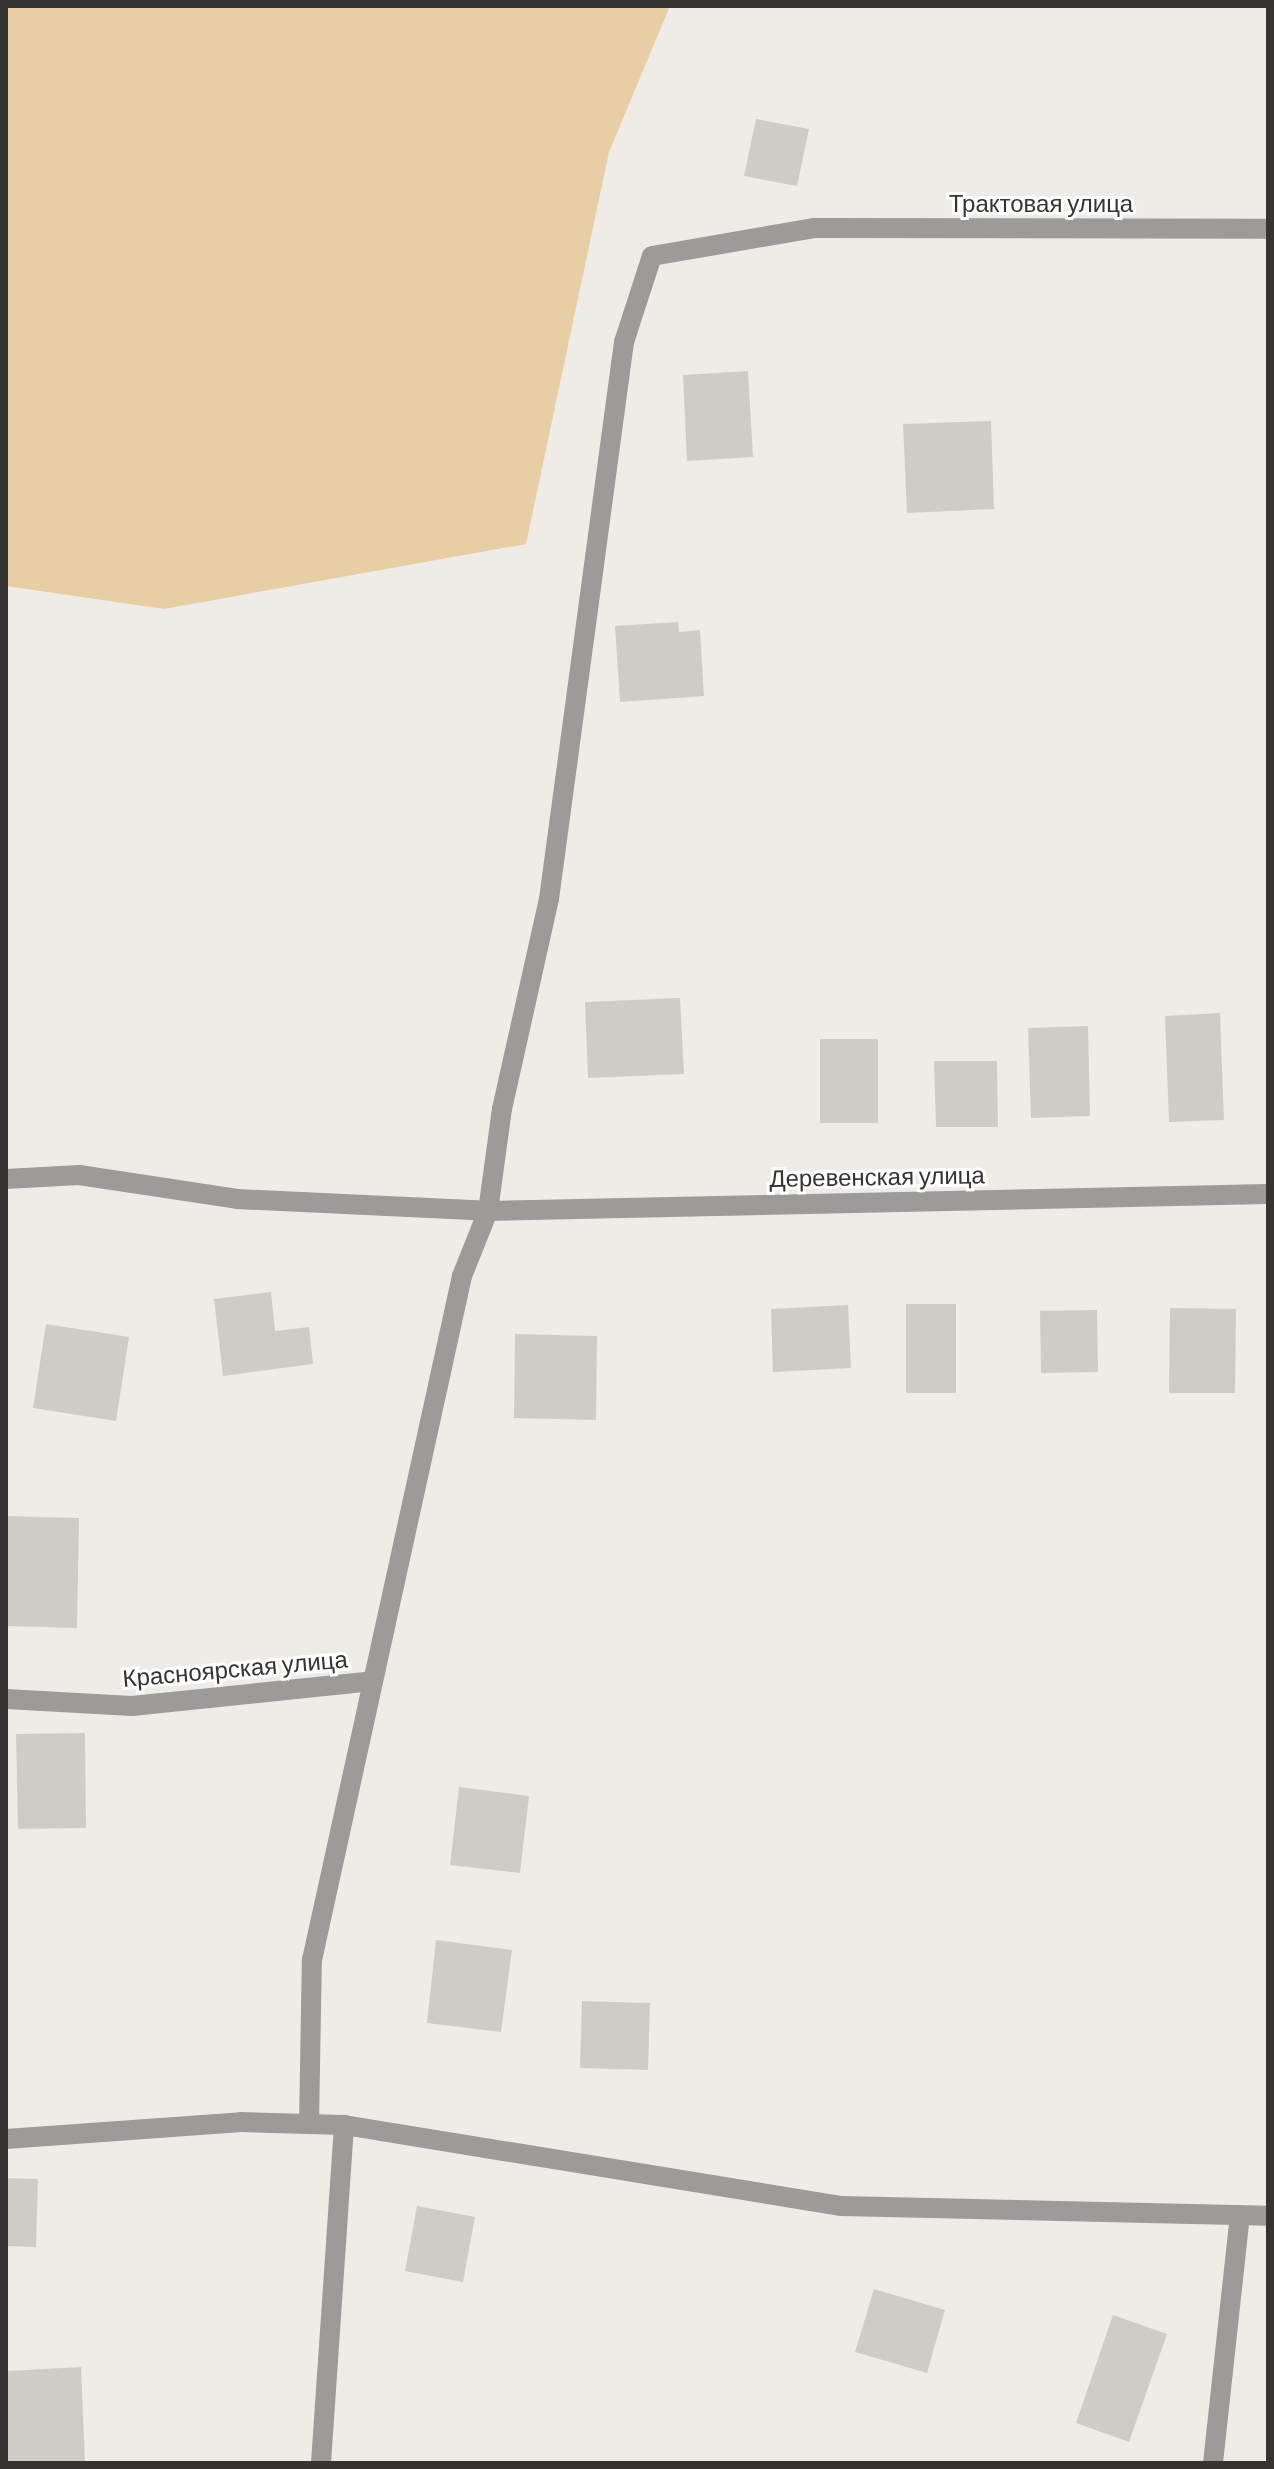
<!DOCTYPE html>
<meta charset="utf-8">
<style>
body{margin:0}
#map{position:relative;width:1274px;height:2469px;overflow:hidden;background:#efece7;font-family:Barlow,sans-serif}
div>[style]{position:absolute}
.green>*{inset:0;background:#e7cea4}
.building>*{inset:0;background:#cfccc7}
.service>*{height:20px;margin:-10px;padding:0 10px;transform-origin:10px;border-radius:10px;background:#9d9b99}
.minor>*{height:20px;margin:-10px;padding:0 10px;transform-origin:10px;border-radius:10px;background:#9d9b99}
span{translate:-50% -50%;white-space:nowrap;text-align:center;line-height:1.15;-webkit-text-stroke:6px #fff;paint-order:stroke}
.street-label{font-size:24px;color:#363433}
.frame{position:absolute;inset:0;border:8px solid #363433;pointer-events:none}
</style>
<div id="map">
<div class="green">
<i style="clip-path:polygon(6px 6px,670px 6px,609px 152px,526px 544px,164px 609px,6px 586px)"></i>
</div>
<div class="building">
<i style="clip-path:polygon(756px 119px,809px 129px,797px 186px,744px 176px)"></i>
<i style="clip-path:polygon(748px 371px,753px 457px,687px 461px,683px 375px)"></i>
<i style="clip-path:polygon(991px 421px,994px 509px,907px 513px,903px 424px)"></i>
<i style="clip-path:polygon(678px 622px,679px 632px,700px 630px,704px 696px,620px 702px,615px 626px)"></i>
<i style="clip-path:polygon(680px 998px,684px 1074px,588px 1078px,585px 1002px)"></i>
<i style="clip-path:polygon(1220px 1013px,1224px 1120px,1169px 1122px,1165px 1016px)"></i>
<i style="clip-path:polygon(1088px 1026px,1090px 1116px,1031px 1118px,1028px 1028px)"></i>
<i style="clip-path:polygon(820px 1039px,878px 1039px,878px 1123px,820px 1123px)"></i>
<i style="clip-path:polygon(934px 1061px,997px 1061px,998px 1127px,936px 1127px)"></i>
<i style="clip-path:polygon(271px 1292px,275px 1331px,309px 1327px,313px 1364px,223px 1376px,214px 1299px)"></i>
<i style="clip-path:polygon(906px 1304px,956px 1304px,956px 1393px,906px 1393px)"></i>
<i style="clip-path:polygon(848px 1305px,851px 1368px,773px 1372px,771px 1309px)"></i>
<i style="clip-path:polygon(1170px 1308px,1236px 1309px,1235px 1393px,1169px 1393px)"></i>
<i style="clip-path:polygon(1097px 1310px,1098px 1372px,1041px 1373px,1040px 1311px)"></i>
<i style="clip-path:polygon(46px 1324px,129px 1337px,116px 1421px,33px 1408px)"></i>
<i style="clip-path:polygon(515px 1334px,597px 1336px,596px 1420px,514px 1418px)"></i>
<i style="clip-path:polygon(6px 1516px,79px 1518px,77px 1628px,6px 1626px)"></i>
<i style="clip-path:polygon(85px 1733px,86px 1828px,18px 1829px,16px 1734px)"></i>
<i style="clip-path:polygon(459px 1787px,529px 1796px,520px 1873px,450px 1865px)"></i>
<i style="clip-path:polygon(436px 1940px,512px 1950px,501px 2032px,427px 2023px)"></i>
<i style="clip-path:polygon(582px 2001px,650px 2003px,648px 2070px,580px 2068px)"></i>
<i style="clip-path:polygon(6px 2178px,38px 2179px,36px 2247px,6px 2246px)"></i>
<i style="clip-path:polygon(417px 2206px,475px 2217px,463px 2282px,405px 2271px)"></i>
<i style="clip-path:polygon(874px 2289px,945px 2310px,927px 2373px,855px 2352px)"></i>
<i style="clip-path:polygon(1113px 2315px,1167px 2334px,1129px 2442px,1076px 2423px)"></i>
<i style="clip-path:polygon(81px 2367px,85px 2462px,6px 2463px,6px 2371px)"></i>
</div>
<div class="service">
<i style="left:6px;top:1179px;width:73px;rotate:-3.1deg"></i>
<i style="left:79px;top:1175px;width:160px;rotate:8.6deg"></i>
<i style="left:237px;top:1199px;width:251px;rotate:2.7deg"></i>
<i style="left:6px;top:2139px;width:236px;rotate:-4.1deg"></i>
<i style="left:241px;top:2122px;width:103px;rotate:1.7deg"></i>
<i style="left:1213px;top:2463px;width:249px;rotate:-83.8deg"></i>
</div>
<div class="minor">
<i style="left:488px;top:1211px;width:780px;rotate:-1.25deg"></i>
<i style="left:6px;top:1699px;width:126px;rotate:3.2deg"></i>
<i style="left:132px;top:1706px;width:242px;rotate:-5.9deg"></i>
<i style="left:309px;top:2124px;width:164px;rotate:-89deg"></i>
<i style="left:312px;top:1960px;width:700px;rotate:-77.63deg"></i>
<i style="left:462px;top:1276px;width:70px;rotate:-68.2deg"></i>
<i style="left:488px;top:1211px;width:103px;rotate:-82.2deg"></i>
<i style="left:502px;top:1109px;width:215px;rotate:-77.4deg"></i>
<i style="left:549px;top:899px;width:562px;rotate:-82.33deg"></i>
<i style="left:624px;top:342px;width:90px;rotate:-72deg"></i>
<i style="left:652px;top:256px;width:164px;rotate:-9.8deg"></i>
<i style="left:814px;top:228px;width:454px;rotate:0.1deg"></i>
<i style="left:321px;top:2463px;width:339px;rotate:-86.1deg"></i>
<i style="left:344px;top:2125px;width:504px;rotate:9.26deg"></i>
<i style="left:841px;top:2206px;width:427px;rotate:1.3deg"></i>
</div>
<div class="street-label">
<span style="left:1041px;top:203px">Трактовая улица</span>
<span style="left:877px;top:1176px;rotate:-1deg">Деревенская улица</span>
<span style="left:235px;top:1668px;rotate:-5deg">Красноярская улица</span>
</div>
<div class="frame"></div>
</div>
